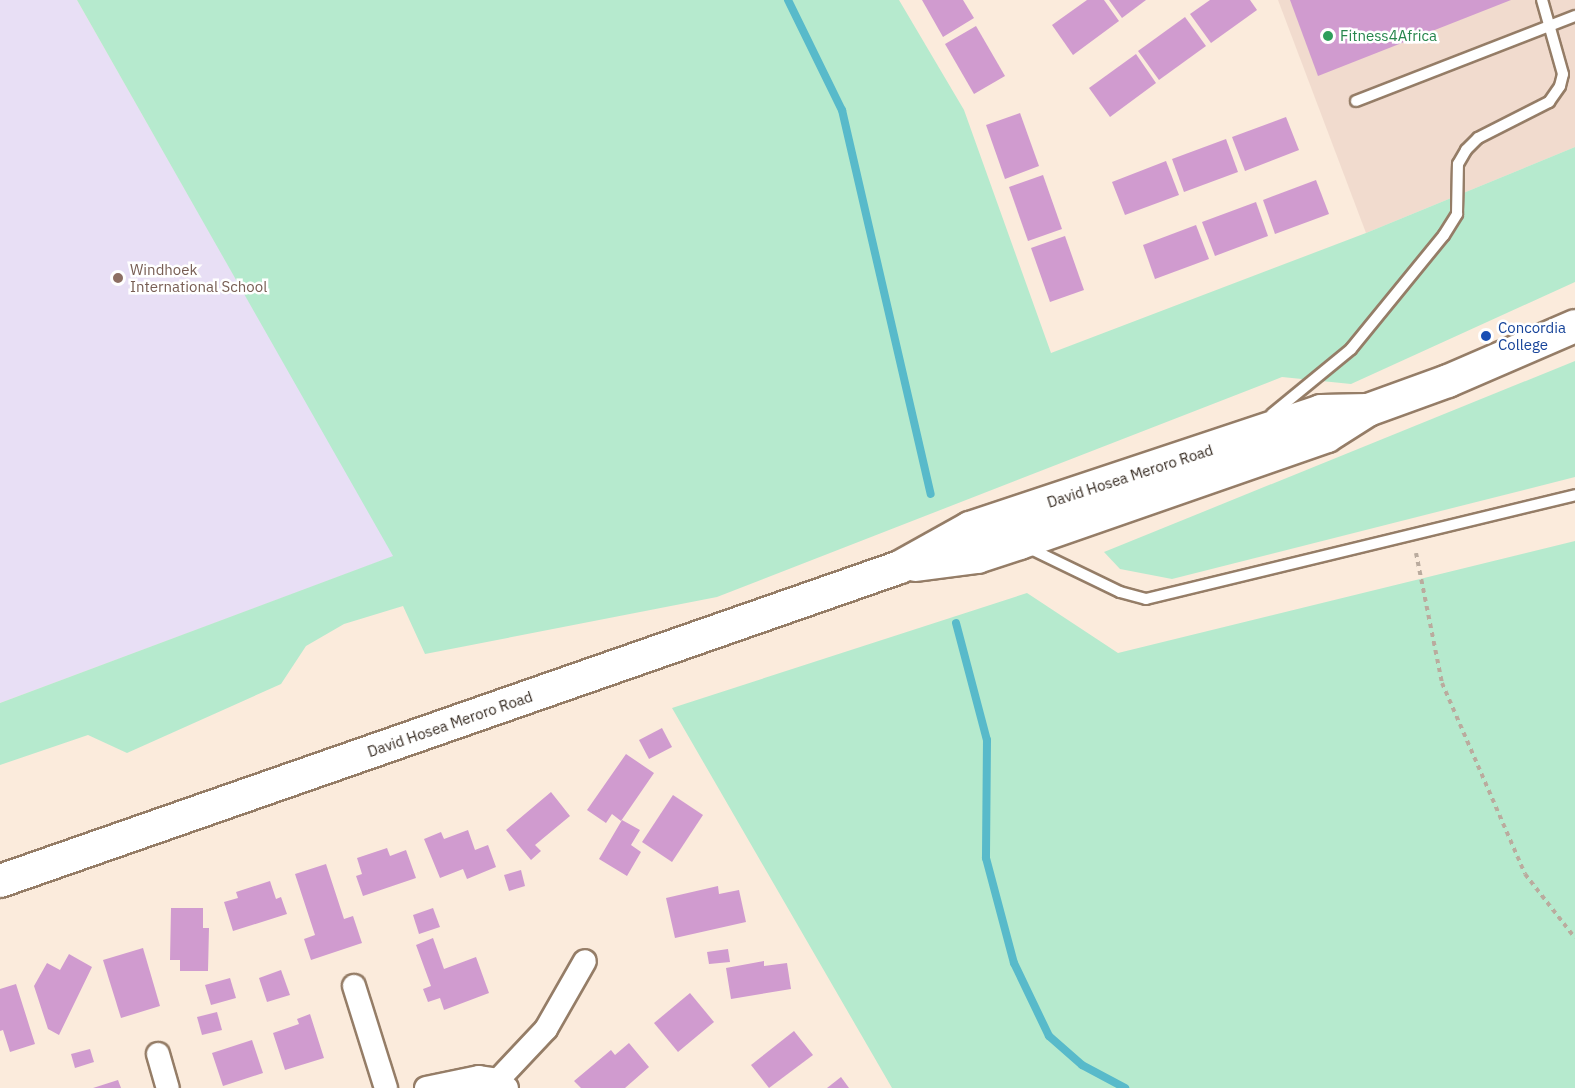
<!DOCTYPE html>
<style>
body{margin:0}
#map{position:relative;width:1575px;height:1088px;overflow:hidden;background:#fbebdc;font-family:"IBM Plex Sans",sans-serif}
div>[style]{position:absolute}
.commercial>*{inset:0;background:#f1dbce}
.education>*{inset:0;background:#e8dff5}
.green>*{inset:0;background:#b6eace}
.stream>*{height:8px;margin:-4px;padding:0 4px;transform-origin:4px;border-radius:4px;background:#58baca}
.building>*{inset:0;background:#d09bcf}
.path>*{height:4px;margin-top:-2px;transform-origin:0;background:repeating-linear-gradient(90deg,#baab9e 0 4.5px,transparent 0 9px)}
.roads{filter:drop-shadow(2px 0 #957d67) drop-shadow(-2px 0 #957d67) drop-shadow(0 2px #957d67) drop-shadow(0 -2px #957d67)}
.lane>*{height:10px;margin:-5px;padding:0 5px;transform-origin:5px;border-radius:5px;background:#fff}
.street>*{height:22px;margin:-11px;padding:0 11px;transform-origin:11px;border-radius:11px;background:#fff}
.secondary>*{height:32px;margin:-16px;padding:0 16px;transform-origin:16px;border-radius:16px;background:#fff}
.dots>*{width:16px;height:16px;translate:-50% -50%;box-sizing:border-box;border:3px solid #fff;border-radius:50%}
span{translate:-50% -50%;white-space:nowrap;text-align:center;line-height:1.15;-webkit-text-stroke:5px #fff;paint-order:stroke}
.leisure-label{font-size:15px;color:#27864d}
.left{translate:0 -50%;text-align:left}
.education-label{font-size:15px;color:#785e54}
.transit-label{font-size:15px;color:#164399}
.street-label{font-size:15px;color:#362b22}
</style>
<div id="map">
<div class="commercial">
<i style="clip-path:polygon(1278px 0,1575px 0,1575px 147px,1366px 233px)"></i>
</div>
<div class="education">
<i style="clip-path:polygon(0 0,77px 0,394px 556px,0 703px)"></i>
</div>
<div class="green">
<i style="clip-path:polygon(77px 0,899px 0,964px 110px,1051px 353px,1366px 233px,1575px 147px,1575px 282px,1351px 384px,1282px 377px,717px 597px,425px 654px,403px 606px,344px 624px,306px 646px,281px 684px,127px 753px,88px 735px,0 765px,0 703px,393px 556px)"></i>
<i style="clip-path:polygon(1575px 361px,1575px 477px,1172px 579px,1120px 569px,1104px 552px)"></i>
<i style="clip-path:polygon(1575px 541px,1575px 1088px,892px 1088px,672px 708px,1027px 593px,1118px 653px)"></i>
</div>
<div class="stream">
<i style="left:788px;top:0;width:123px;rotate:63.9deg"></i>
<i style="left:842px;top:110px;width:394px;rotate:77deg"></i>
<i style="left:956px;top:623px;width:121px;rotate:75.2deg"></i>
<i style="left:987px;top:740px;width:118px;rotate:90.5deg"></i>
<i style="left:986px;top:858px;width:109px;rotate:75.1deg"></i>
<i style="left:1014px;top:963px;width:81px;rotate:64.4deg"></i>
<i style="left:1049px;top:1036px;width:44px;rotate:41.3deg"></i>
<i style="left:1082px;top:1065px;width:49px;rotate:28.1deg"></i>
</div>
<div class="building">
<i style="clip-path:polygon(922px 0,963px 0,974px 18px,943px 37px)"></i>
<i style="clip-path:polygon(1087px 0,1104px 0,1119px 21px,1073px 55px,1052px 25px)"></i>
<i style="clip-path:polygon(1109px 0,1146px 0,1122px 18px)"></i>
<i style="clip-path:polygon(1210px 0,1250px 0,1257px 10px,1211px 43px,1190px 14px)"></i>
<i style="clip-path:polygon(1290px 0,1511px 0,1318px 76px)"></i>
<i style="clip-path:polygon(1185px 17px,1206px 46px,1159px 80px,1138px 51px)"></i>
<i style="clip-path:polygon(976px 26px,1005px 76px,974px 94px,945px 44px)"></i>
<i style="clip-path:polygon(1136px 54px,1156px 83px,1110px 117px,1089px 88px)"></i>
<i style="clip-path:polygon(1020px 113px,1039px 166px,1005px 179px,986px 125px)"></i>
<i style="clip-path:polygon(1286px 117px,1299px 150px,1245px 171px,1232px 137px)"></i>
<i style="clip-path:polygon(1226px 139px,1238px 172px,1184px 192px,1172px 159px)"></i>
<i style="clip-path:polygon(1166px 161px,1179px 195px,1125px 215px,1112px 182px)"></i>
<i style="clip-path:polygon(1043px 175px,1062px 229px,1028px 241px,1009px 187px)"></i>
<i style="clip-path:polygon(1316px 180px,1329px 214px,1275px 234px,1263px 200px)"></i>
<i style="clip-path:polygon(1256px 202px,1268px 236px,1215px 256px,1202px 222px)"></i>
<i style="clip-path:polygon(1196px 225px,1209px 259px,1155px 279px,1143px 245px)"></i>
<i style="clip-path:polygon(1065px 236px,1084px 290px,1050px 302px,1031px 248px)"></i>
<i style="clip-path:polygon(662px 728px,672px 747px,649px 759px,639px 740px)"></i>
<i style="clip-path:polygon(626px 754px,654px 773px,621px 821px,612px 814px,606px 823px,587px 810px)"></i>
<i style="clip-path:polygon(551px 792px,570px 816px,535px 845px,541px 851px,531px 860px,506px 830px)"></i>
<i style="clip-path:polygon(673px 795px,703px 815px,672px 862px,642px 842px)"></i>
<i style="clip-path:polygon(622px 820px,640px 830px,631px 845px,641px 852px,627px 876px,599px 859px)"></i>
<i style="clip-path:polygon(468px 830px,475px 850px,488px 845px,496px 867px,467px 879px,463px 869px,440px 878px,424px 839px,441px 832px,444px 839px)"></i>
<i style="clip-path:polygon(387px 848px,390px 856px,406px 850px,416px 878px,363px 896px,356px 876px,362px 874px,357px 858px)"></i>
<i style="clip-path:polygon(326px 864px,344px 919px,353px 916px,362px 943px,311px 960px,304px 939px,315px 935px,295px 874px)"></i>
<i style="clip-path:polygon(521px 870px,525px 886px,509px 891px,504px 875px)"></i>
<i style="clip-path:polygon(270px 881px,276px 899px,281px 897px,287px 914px,233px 931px,224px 902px,238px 898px,236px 892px)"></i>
<i style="clip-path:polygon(718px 886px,719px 894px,739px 890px,746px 922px,675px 938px,666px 898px)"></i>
<i style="clip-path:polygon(171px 908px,203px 908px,203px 928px,209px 928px,208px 971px,180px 971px,180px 960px,170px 960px)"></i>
<i style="clip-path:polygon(433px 908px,440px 927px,419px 934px,413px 915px)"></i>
<i style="clip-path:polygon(433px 938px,444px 969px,476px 957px,489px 993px,444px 1010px,440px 998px,428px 1002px,423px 989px,431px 986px,416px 945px)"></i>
<i style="clip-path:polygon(143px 948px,160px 1006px,121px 1018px,103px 960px)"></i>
<i style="clip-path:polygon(728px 949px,730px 962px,709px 964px,707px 952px)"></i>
<i style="clip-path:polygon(69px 954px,92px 967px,59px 1035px,48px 1029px,34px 986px,47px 963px,60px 970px)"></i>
<i style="clip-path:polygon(764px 961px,764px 966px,787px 963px,791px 989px,731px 999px,726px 968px)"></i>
<i style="clip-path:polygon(281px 970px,290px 995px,267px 1002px,259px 978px)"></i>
<i style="clip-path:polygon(230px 978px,236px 998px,211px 1005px,205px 985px)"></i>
<i style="clip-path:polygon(16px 984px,35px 1044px,10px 1052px,3px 1030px,0 1031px,0 989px)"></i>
<i style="clip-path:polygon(690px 993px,714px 1022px,678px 1052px,654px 1023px)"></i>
<i style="clip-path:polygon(217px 1012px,222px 1030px,202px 1035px,197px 1017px)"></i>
<i style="clip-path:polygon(310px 1014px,324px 1058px,285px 1070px,273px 1033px,299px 1024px,297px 1019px)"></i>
<i style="clip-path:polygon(794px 1031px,813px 1055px,769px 1088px,751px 1065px)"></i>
<i style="clip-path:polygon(252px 1040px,263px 1073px,223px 1086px,212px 1053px)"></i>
<i style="clip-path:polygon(629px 1043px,649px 1067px,625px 1088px,581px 1088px,574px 1081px,611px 1050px,615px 1055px)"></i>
<i style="clip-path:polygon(90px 1049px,94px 1062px,75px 1068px,71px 1054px)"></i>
<i style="clip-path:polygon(841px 1077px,849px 1088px,827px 1088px)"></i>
<i style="clip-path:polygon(118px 1080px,121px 1088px,93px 1088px)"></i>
</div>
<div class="path">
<i style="left:1416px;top:553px;width:133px;rotate:78.7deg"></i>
<i style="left:1442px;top:683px;width:208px;rotate:66.5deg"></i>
<i style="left:1525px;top:874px;width:81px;rotate:52deg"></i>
</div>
<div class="roads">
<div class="lane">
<i style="left:1356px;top:101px;width:235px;rotate:-21.2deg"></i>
<i style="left:1272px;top:414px;width:102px;rotate:-39.4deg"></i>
<i style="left:1351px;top:349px;width:147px;rotate:-50.8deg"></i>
<i style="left:1444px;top:235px;width:25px;rotate:-58deg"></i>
<i style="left:1457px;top:214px;width:50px;rotate:-88.9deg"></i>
<i style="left:1458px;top:164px;width:16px;rotate:-60deg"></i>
<i style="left:1466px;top:150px;width:17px;rotate:-45deg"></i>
<i style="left:1478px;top:138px;width:80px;rotate:-26.9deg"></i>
<i style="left:1549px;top:102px;width:19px;rotate:-55deg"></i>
<i style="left:1560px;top:86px;width:12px;rotate:-76deg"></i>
<i style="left:1563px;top:74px;width:77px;rotate:-105.8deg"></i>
<i style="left:1029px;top:548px;width:101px;rotate:25.8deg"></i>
<i style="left:1120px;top:592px;width:27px;rotate:15deg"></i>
<i style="left:1146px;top:599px;width:441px;rotate:-13.6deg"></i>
</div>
<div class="street">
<i style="left:354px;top:986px;width:107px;rotate:72.6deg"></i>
<i style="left:158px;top:1054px;width:35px;rotate:74deg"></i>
<i style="left:498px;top:1080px;width:70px;rotate:-46.7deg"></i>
<i style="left:546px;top:1029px;width:78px;rotate:-60.2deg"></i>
<i style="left:426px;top:1088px;width:54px;rotate:-11.7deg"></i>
<i style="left:479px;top:1077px;width:19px;rotate:9deg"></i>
<i style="left:498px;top:1080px;width:12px;rotate:42deg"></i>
</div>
<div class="secondary">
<i style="left:916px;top:565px;width:62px;rotate:-7.5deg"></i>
<i style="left:977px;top:557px;width:45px;rotate:-18deg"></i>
<i style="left:1020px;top:543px;width:325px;rotate:-19.2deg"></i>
<i style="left:1327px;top:436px;width:49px;rotate:-32.4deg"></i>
<i style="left:1368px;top:410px;width:85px;rotate:-19.9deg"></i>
<i style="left:1448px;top:381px;width:138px;rotate:-23.4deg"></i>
<i style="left:0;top:881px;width:953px;rotate:-19.23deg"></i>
<i style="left:900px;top:567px;width:80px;rotate:-29.1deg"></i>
<i style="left:970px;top:528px;width:370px;rotate:-18.4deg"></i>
<i style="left:1321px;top:411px;width:47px;rotate:-1.2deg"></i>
</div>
</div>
<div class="dots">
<i style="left:1328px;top:36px;background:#2e9e5b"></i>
<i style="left:118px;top:278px;background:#8d6e63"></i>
<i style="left:1486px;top:336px;background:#1a4fb4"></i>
</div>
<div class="leisure-label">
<span class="left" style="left:1340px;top:36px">Fitness4Africa</span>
</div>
<div class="education-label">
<span class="left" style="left:130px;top:278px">Windhoek<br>International School</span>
</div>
<div class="transit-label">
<span class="left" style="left:1498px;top:336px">Concordia<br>College</span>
</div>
<div class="street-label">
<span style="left:1130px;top:476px;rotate:-18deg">David Hosea Meroro Road</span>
<span style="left:450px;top:724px;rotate:-19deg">David Hosea Meroro Road</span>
</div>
</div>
